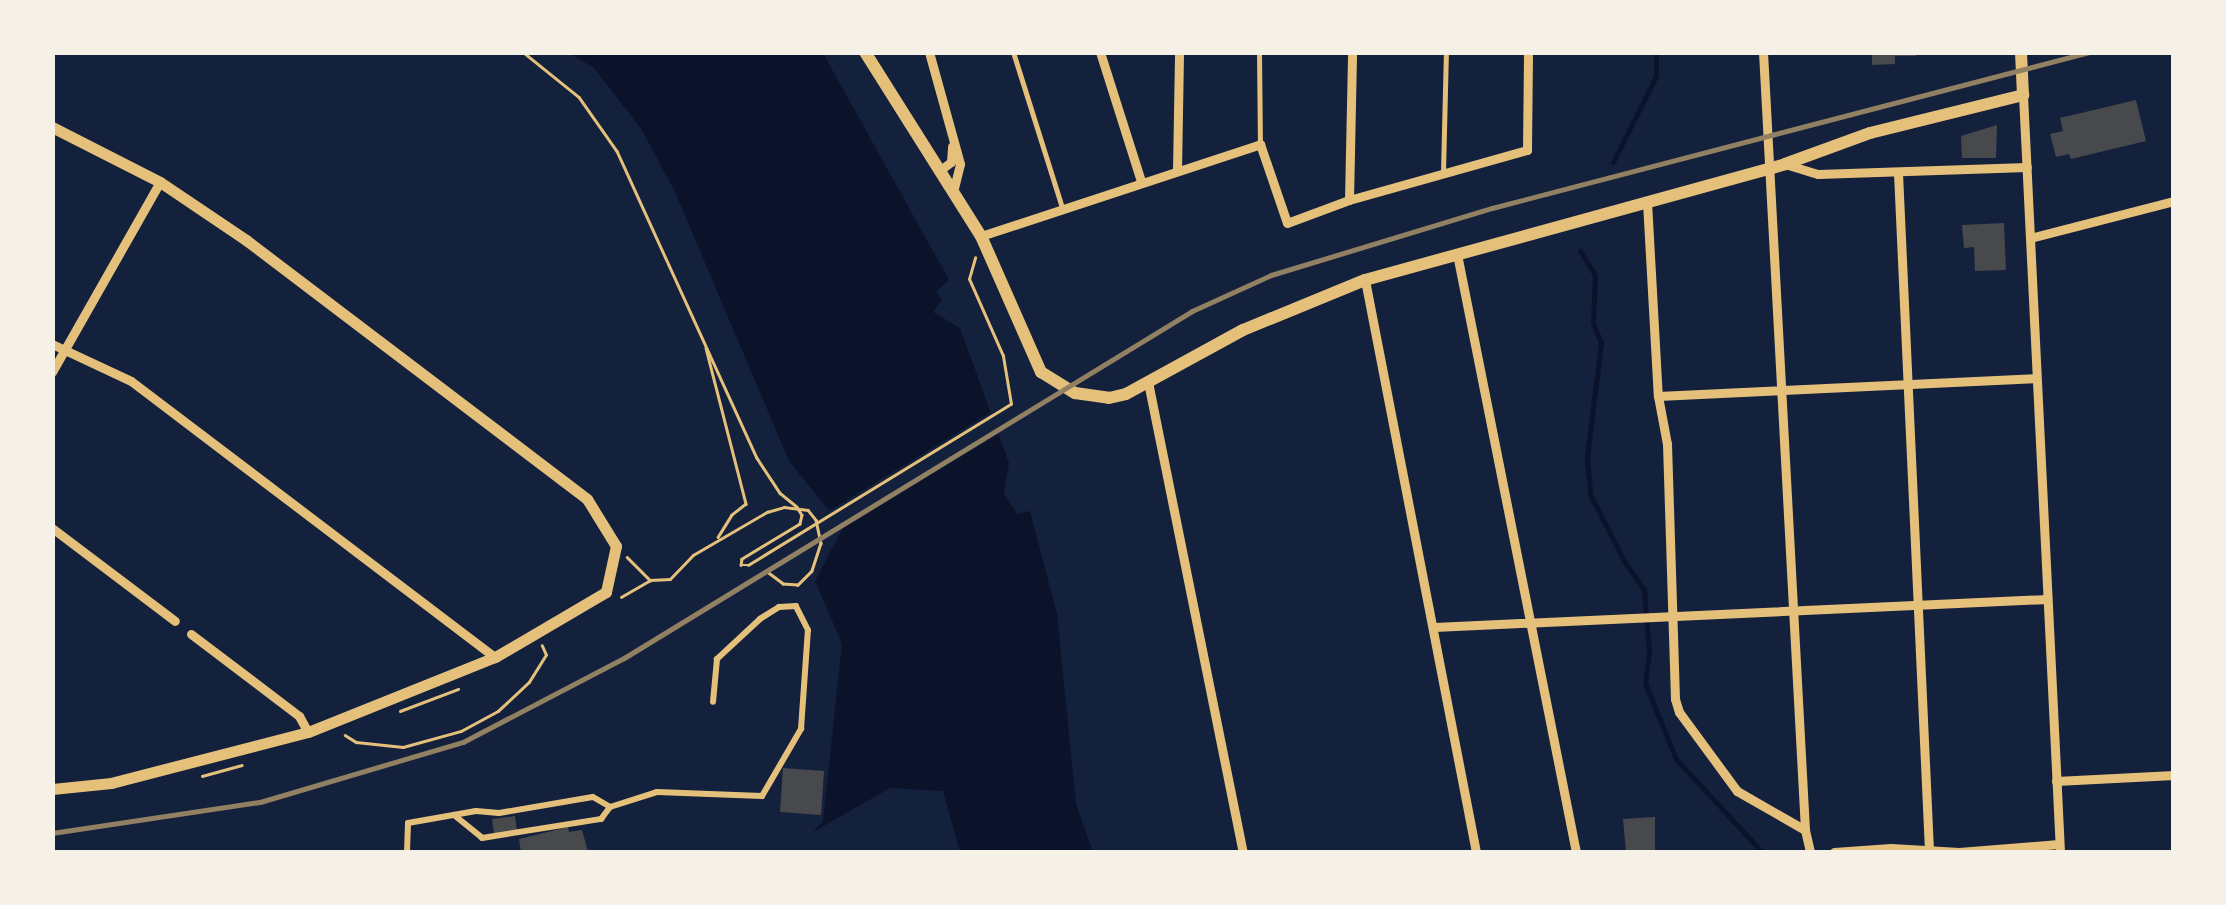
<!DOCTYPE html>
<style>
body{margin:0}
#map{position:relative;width:2226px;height:905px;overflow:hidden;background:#14213d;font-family:"Asap Condensed",sans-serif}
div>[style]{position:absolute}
.water>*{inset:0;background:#0b132b}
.pier>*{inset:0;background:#14213d}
.stream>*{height:5px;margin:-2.5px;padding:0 2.5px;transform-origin:2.5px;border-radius:2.5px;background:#0b132b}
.building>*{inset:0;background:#48494c}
.path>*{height:2.5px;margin:-1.25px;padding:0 1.25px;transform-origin:1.25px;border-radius:1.25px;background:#e5c07b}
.service>*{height:5px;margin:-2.5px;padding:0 2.5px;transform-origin:2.5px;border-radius:2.5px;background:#e5c07b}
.pedestrian>*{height:6px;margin:-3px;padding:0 3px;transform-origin:3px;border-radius:3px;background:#e5c07b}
.minor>*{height:9px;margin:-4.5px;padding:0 4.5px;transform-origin:4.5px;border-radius:4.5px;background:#e5c07b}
.tertiary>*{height:11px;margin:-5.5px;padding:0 5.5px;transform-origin:5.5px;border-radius:5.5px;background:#e5c07b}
.secondary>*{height:12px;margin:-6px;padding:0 6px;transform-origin:6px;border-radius:6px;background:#e5c07b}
.rail>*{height:5px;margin:-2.5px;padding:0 2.5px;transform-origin:2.5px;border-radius:2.5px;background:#918062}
span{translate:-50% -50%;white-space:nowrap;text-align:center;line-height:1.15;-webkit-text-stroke:8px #f6f1e7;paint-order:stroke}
.frame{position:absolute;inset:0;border:55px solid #f6f1e7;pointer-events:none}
</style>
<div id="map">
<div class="water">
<i style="clip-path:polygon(569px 53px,823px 53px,949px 280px,936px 292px,942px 300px,933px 312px,960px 328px,1009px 463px,1004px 494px,1017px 514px,1030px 511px,1057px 614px,1076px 804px,1093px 852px,960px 852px,943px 791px,890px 788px,813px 832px,823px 821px,842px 644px,815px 581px,843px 528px,789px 461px,675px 192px,642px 130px,594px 68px)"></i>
</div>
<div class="pier">
<i style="clip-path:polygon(995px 410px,1003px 431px,852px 523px,837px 529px,824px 514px)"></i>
</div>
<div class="stream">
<i style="left:1613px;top:162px;width:96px;rotate:-63.4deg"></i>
<i style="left:1656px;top:76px;width:24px;rotate:-90deg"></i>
<i style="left:1580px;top:251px;width:28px;rotate:58deg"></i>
<i style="left:1595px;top:275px;width:48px;rotate:92.4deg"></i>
<i style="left:1593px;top:323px;width:22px;rotate:68deg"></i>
<i style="left:1601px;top:343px;width:115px;rotate:97deg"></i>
<i style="left:1587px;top:457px;width:37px;rotate:85deg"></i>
<i style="left:1590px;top:494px;width:75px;rotate:63.1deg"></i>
<i style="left:1624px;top:561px;width:35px;rotate:55deg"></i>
<i style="left:1644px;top:590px;width:62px;rotate:85.4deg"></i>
<i style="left:1649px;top:652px;width:31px;rotate:97deg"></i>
<i style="left:1645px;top:683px;width:82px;rotate:67.8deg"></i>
<i style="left:1676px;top:759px;width:127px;rotate:47.2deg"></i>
</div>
<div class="building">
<i style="clip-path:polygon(1872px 52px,1916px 52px,1916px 56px,1895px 56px,1895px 64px,1872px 65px)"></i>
<i style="clip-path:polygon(2136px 100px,2146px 141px,2071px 159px,2069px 154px,2056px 157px,2050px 134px,2063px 131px,2060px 118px)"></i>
<i style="clip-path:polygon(1997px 125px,1996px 158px,1962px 158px,1961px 136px)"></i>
<i style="clip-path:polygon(2004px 223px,2006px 270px,1975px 271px,1974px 247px,1964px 248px,1962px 225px)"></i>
<i style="clip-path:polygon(783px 768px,824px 771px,821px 815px,780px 812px)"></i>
<i style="clip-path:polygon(515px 816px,517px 831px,494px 834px,492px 819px)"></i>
<i style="clip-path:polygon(1655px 817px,1655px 852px,1626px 852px,1623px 819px)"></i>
<i style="clip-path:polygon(568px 827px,569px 832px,582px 830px,588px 852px,521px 852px,519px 839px)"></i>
</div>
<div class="path">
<i style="left:523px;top:52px;width:72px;rotate:38.8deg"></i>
<i style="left:579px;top:97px;width:66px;rotate:54.9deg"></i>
<i style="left:617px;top:151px;width:337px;rotate:65.5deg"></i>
<i style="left:757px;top:458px;width:42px;rotate:56.7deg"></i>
<i style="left:780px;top:493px;width:21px;rotate:39deg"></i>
<i style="left:706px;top:348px;width:161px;rotate:75.6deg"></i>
<i style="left:746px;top:504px;width:18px;rotate:142deg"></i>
<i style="left:732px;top:515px;width:26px;rotate:122deg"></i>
<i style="left:797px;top:507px;width:9px;rotate:58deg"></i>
<i style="left:802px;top:515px;width:9px;rotate:103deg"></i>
<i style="left:800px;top:524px;width:68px;rotate:148.9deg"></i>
<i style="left:742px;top:559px;width:6px;rotate:99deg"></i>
<i style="left:741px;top:565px;width:7px"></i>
<i style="left:748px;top:565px;width:308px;rotate:-31.5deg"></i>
<i style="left:1011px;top:404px;width:49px;rotate:-99.5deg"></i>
<i style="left:1003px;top:356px;width:84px;rotate:-113.8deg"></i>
<i style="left:969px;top:279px;width:22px;rotate:-74deg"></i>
<i style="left:627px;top:557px;width:33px;rotate:45deg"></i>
<i style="left:650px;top:580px;width:20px;rotate:-3deg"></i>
<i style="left:670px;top:579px;width:33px;rotate:-46deg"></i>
<i style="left:693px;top:555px;width:86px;rotate:-30.2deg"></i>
<i style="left:767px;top:512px;width:18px;rotate:-16deg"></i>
<i style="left:784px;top:507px;width:24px;rotate:7deg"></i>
<i style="left:808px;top:510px;width:13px;rotate:51deg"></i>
<i style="left:816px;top:520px;width:24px;rotate:78deg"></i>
<i style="left:821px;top:543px;width:29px;rotate:108deg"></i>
<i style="left:812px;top:571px;width:20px;rotate:135deg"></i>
<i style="left:798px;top:585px;width:15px;rotate:-176deg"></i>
<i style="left:783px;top:584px;width:20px;rotate:-143deg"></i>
<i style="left:621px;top:597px;width:34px;rotate:-30deg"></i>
<i style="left:400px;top:711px;width:62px;rotate:-20.8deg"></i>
<i style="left:345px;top:735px;width:13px;rotate:32deg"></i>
<i style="left:356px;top:742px;width:47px;rotate:6.1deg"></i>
<i style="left:403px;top:747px;width:60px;rotate:-15.4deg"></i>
<i style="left:461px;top:731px;width:42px;rotate:-28.4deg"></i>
<i style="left:498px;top:711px;width:42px;rotate:-43.1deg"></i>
<i style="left:529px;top:682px;width:32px;rotate:-58deg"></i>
<i style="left:546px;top:655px;width:10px;rotate:-114deg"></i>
<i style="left:202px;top:776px;width:41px;rotate:-15.4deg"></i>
</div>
<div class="service">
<i style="left:1013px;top:52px;width:163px;rotate:72.5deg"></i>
<i style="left:1259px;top:52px;width:92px;rotate:89.4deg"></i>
<i style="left:1443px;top:172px;width:120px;rotate:-88.6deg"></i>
</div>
<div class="pedestrian">
<i style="left:454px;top:815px;width:36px;rotate:39deg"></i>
<i style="left:482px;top:838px;width:121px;rotate:-9.1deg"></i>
<i style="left:601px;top:819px;width:15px;rotate:-53deg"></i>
<i style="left:407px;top:852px;width:29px;rotate:-88deg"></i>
<i style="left:408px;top:823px;width:69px;rotate:-10deg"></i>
<i style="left:476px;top:811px;width:23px;rotate:5deg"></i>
<i style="left:499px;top:813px;width:95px;rotate:-9.7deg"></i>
<i style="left:593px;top:797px;width:20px;rotate:30deg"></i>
<i style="left:610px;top:807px;width:49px;rotate:-17.7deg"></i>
<i style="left:657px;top:792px;width:105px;rotate:2.2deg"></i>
<i style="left:762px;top:796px;width:78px;rotate:-59.8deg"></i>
<i style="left:801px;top:729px;width:99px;rotate:-86deg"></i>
<i style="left:808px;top:630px;width:27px;rotate:-117deg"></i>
<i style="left:796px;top:606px;width:17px;rotate:177deg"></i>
<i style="left:779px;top:607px;width:22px;rotate:148deg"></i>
<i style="left:760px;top:619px;width:59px;rotate:137.1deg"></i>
<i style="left:717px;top:659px;width:43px;rotate:95.3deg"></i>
</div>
<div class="minor">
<i style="left:929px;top:52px;width:116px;rotate:74.5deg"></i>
<i style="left:960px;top:164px;width:29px;rotate:104deg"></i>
<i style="left:1100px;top:52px;width:135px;rotate:72.4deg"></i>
<i style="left:1763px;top:52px;width:779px;rotate:86.91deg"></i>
<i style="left:1805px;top:830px;width:23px;rotate:77deg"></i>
<i style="left:2023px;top:95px;width:758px;rotate:87.2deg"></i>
<i style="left:1785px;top:164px;width:34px;rotate:17deg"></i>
<i style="left:1818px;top:174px;width:209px;rotate:-1.9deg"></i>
<i style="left:1177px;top:170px;width:118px;rotate:-89deg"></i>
<i style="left:939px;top:171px;width:15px;rotate:-37deg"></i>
<i style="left:951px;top:162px;width:16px;rotate:-86deg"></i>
<i style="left:1898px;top:173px;width:679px;rotate:87.38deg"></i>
<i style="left:1349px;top:200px;width:148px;rotate:-88.8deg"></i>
<i style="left:1647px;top:202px;width:194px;rotate:86.8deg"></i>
<i style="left:1658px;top:396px;width:49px;rotate:79.4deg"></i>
<i style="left:1667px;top:444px;width:255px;rotate:88.2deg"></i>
<i style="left:1675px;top:699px;width:14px;rotate:73deg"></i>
<i style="left:1679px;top:712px;width:98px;rotate:53.7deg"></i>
<i style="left:1737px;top:791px;width:78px;rotate:29.8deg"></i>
<i style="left:981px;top:236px;width:294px;rotate:-18.2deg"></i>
<i style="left:1260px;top:144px;width:83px;rotate:71.1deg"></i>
<i style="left:1287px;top:223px;width:66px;rotate:-20.4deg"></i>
<i style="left:1349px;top:200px;width:185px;rotate:-15.7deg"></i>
<i style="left:1527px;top:150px;width:98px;rotate:-89.4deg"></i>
<i style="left:2030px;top:238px;width:149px;rotate:-14.4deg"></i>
<i style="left:1457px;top:254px;width:610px;rotate:78.75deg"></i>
<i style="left:1365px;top:280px;width:583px;rotate:79.02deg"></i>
<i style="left:52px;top:344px;width:87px;rotate:25.1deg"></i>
<i style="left:131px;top:381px;width:457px;rotate:37.2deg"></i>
<i style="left:52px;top:372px;width:219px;rotate:-60.4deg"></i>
<i style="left:1148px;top:382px;width:480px;rotate:78.6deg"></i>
<i style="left:1658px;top:396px;width:377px;rotate:-2.7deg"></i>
<i style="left:52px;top:528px;width:154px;rotate:37.1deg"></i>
<i style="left:1434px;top:627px;width:614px;rotate:-2.62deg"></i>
<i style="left:191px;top:634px;width:136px;rotate:37.2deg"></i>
<i style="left:299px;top:716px;width:18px;rotate:61deg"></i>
<i style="left:2056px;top:781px;width:118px;rotate:-2.9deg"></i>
<i style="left:1834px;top:852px;width:57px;rotate:-4deg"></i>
<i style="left:1891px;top:848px;width:68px;rotate:3.4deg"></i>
<i style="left:1959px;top:852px;width:100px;rotate:-4.6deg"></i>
</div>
<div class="tertiary">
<i style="left:52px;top:127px;width:121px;rotate:27deg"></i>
<i style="left:160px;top:182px;width:104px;rotate:34deg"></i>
<i style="left:246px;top:240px;width:428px;rotate:37.2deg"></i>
<i style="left:587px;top:499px;width:55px;rotate:58.3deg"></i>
<i style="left:616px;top:546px;width:47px;rotate:102.3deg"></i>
<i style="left:606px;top:592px;width:129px;rotate:149.6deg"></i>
<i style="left:495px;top:657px;width:201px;rotate:158.1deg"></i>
<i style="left:308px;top:732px;width:203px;rotate:165.5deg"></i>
<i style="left:111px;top:783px;width:59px;rotate:174.2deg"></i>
</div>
<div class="secondary">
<i style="left:865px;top:52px;width:218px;rotate:57.8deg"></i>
<i style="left:981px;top:236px;width:149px;rotate:66.2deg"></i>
<i style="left:1041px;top:372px;width:40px;rotate:32deg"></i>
<i style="left:1075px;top:393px;width:34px;rotate:8deg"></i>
<i style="left:1109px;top:398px;width:17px;rotate:-13deg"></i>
<i style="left:1126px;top:394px;width:133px;rotate:-28.7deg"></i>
<i style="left:1243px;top:330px;width:132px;rotate:-22.3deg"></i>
<i style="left:1365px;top:280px;width:436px;rotate:-15.4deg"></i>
<i style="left:1785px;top:164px;width:90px;rotate:-20deg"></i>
<i style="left:1870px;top:133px;width:158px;rotate:-13.9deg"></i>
<i style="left:2023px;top:95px;width:43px;rotate:-92.7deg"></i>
</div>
<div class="rail">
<i style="left:52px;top:833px;width:210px;rotate:-8.5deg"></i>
<i style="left:260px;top:802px;width:212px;rotate:-16.5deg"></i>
<i style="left:463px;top:742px;width:182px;rotate:-27.6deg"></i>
<i style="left:624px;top:658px;width:666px;rotate:-31.42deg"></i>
<i style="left:1192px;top:311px;width:87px;rotate:-24.5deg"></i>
<i style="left:1271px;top:275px;width:231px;rotate:-16.9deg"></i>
<i style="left:1492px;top:208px;width:617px;rotate:-14.64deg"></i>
</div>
<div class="frame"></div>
</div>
